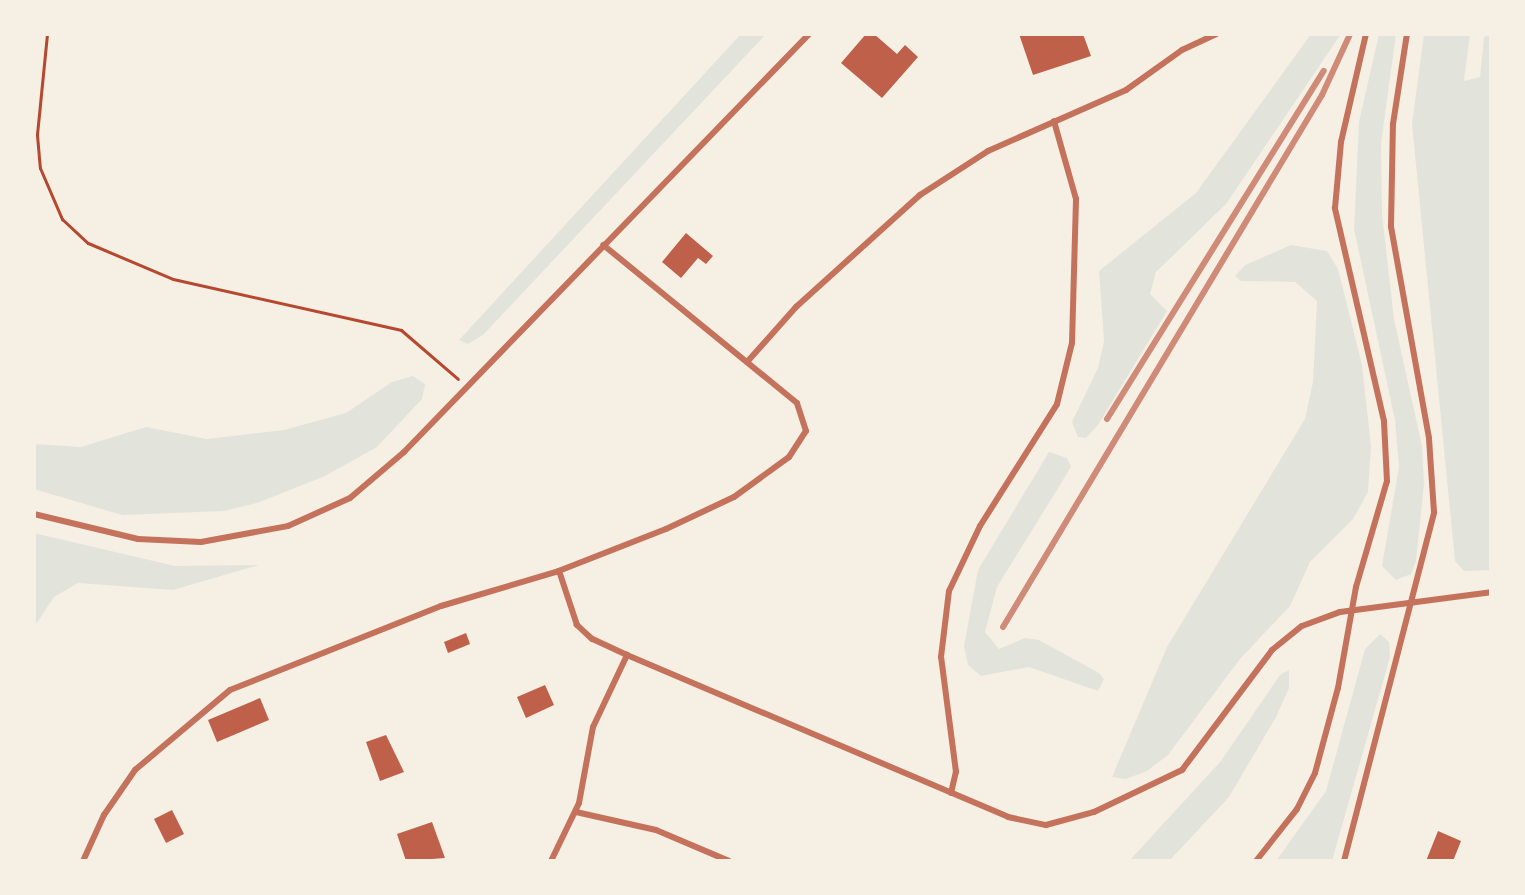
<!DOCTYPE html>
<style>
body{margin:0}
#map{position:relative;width:1525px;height:895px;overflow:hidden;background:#f6efe4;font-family:"Noto Serif",serif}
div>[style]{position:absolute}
.green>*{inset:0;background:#e2e4dc}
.building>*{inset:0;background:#bf614a}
.path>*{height:3px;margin:-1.5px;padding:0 1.5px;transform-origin:1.5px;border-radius:1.5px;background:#b5482f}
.service>*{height:6px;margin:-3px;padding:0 3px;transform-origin:3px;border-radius:3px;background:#c5725c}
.rail>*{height:6px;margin:-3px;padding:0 3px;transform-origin:3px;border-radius:3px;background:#cf8b77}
span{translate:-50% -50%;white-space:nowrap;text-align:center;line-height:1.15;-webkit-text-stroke:6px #f6efe4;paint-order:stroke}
.frame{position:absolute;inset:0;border:36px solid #f6efe4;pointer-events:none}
</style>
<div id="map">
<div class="green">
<i style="clip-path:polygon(741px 34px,766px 34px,483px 335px,468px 344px,459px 340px)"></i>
<i style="clip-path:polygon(1311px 34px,1341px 34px,1226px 204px,1156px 272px,1150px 294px,1167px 311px,1098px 425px,1086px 438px,1078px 437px,1072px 422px,1098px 368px,1104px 341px,1099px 271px,1196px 193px)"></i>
<i style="clip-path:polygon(1379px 34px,1396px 34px,1381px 144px,1382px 214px,1394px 319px,1422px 446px,1424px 484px,1416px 561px,1411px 574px,1396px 580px,1382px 566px,1399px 467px,1395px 420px,1354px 229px,1359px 122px)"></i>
<i style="clip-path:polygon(1424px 34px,1470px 34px,1464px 81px,1480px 77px,1484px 37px,1491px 34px,1491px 570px,1464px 571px,1455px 561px,1412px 124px)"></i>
<i style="clip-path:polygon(1291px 245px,1327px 251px,1338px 269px,1362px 365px,1371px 446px,1368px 492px,1353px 519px,1310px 562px,1290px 606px,1240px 659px,1168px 755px,1147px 771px,1126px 779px,1112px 777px,1167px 647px,1305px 419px,1313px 382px,1317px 301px,1295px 282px,1241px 281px,1235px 276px,1245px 265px)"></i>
<i style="clip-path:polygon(413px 376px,425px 384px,422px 399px,377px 447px,325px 476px,257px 503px,224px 511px,122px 515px,34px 489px,34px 444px,81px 447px,146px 427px,207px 439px,284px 430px,346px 413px,392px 382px)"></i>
<i style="clip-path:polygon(1049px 452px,1067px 458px,1071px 467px,997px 587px,985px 632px,999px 649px,1025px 638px,1039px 640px,1099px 673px,1104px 679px,1098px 691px,1029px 667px,981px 676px,968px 665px,964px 646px,978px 570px)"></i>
<i style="clip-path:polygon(34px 533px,175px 566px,259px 565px,173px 590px,78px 583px,54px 597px,34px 627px)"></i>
<i style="clip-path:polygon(1380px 634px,1389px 642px,1390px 657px,1332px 861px,1276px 861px,1326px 791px,1365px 649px)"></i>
<i style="clip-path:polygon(1289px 670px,1289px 688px,1276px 717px,1229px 797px,1169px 861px,1129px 861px,1221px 761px,1280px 675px)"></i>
</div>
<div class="building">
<i style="clip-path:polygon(866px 34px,874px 34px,897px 54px,905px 45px,918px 57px,882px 98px,841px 63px)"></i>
<i style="clip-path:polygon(1019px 34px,1083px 34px,1091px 56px,1033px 75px)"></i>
<i style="clip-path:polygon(686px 233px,713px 256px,706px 264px,698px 258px,681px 278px,662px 262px)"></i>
<i style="clip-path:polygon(466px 633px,470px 644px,448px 653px,444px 642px)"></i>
<i style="clip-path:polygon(545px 685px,554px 705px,526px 718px,517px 697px)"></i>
<i style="clip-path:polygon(260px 698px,269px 720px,217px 742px,208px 720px)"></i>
<i style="clip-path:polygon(386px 735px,404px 772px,380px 781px,366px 742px)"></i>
<i style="clip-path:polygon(172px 810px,184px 834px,166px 843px,154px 819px)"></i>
<i style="clip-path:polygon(432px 822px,445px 858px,406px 861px,397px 834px)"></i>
<i style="clip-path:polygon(1438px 831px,1461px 841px,1453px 861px,1426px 861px)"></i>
</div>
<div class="path">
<i style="left:47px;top:34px;width:101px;rotate:95.7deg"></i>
<i style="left:37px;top:135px;width:33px;rotate:85deg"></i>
<i style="left:40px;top:168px;width:56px;rotate:66.7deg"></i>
<i style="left:62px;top:219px;width:35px;rotate:43deg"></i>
<i style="left:88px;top:243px;width:92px;rotate:23deg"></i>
<i style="left:173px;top:279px;width:234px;rotate:12.6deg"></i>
<i style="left:401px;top:330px;width:75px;rotate:40.7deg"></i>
</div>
<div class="service">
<i style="left:747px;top:362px;width:74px;rotate:-48.3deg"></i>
<i style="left:796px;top:307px;width:167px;rotate:-42.1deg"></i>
<i style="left:920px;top:195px;width:81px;rotate:-32.9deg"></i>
<i style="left:988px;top:151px;width:151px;rotate:-23.8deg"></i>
<i style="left:1126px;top:90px;width:69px;rotate:-35.5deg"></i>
<i style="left:1182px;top:50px;width:38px;rotate:-25deg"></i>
<i style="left:34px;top:514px;width:107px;rotate:13.5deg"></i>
<i style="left:138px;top:539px;width:63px;rotate:2.7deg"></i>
<i style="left:201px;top:542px;width:88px;rotate:-10.4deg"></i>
<i style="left:288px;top:526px;width:68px;rotate:-24.3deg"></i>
<i style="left:350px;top:498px;width:71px;rotate:-40.4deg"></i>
<i style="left:404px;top:452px;width:582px;rotate:-45.9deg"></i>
<i style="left:627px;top:655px;width:414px;rotate:23deg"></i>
<i style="left:1008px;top:817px;width:39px;rotate:12deg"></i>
<i style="left:1046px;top:825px;width:50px;rotate:-15.2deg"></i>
<i style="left:1094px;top:812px;width:98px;rotate:-25.5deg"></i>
<i style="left:1182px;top:770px;width:150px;rotate:-53.1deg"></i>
<i style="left:1272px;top:650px;width:38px;rotate:-39deg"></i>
<i style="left:1302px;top:626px;width:40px;rotate:-20.2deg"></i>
<i style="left:1340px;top:612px;width:152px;rotate:-7.5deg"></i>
<i style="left:951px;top:793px;width:22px;rotate:-77deg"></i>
<i style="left:956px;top:772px;width:116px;rotate:-97.4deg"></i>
<i style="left:941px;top:657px;width:66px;rotate:-83.1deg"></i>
<i style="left:949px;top:591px;width:72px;rotate:-64.5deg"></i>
<i style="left:980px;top:526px;width:144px;rotate:-57.7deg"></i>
<i style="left:1057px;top:404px;width:63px;rotate:-76.2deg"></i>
<i style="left:1072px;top:343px;width:144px;rotate:-88.4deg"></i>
<i style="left:1076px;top:199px;width:81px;rotate:-105.8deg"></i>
<i style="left:576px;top:812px;width:82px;rotate:12.7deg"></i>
<i style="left:656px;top:830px;width:79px;rotate:23deg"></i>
<i style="left:83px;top:861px;width:51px;rotate:-65.5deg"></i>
<i style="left:104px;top:815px;width:55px;rotate:-55.4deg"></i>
<i style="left:135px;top:770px;width:124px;rotate:-40.1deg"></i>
<i style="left:230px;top:690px;width:227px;rotate:-21.7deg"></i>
<i style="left:441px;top:606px;width:120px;rotate:-16.5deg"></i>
<i style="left:556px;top:572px;width:118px;rotate:-21.4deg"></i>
<i style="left:666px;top:529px;width:75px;rotate:-25.2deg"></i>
<i style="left:734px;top:497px;width:68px;rotate:-36deg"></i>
<i style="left:789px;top:457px;width:31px;rotate:-57deg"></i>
<i style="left:806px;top:431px;width:29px;rotate:-108deg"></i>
<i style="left:797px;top:403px;width:250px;rotate:-140.8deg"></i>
<i style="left:551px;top:861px;width:64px;rotate:-64.2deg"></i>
<i style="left:579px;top:803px;width:77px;rotate:-79.6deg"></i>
<i style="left:593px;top:727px;width:80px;rotate:-64.7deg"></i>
<i style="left:627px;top:655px;width:38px;rotate:-155deg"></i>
<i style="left:592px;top:639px;width:21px;rotate:-137deg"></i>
<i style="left:577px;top:625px;width:57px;rotate:-108.4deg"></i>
<i style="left:1256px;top:861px;width:66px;rotate:-51.7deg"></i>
<i style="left:1297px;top:809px;width:40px;rotate:-63.4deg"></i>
<i style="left:1315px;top:773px;width:88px;rotate:-74.9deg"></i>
<i style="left:1338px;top:688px;width:103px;rotate:-79.9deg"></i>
<i style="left:1356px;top:587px;width:110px;rotate:-73.7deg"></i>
<i style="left:1387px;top:481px;width:60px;rotate:-92.9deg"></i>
<i style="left:1384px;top:421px;width:219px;rotate:-103deg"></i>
<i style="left:1335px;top:208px;width:66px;rotate:-84.8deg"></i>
<i style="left:1341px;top:142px;width:111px;rotate:-77deg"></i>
<i style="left:1344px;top:861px;width:360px;rotate:-75.5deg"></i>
<i style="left:1434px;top:512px;width:74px;rotate:-93.9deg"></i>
<i style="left:1429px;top:438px;width:215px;rotate:-100.2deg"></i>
<i style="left:1391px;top:226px;width:102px;rotate:-88.9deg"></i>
<i style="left:1393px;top:124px;width:91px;rotate:-81.2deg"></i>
</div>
<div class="rail">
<i style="left:1107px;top:419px;width:410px;rotate:-58.1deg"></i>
<i style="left:1003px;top:627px;width:620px;rotate:-59.05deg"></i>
<i style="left:1322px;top:95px;width:67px;rotate:-65.3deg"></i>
</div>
<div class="frame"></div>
</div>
